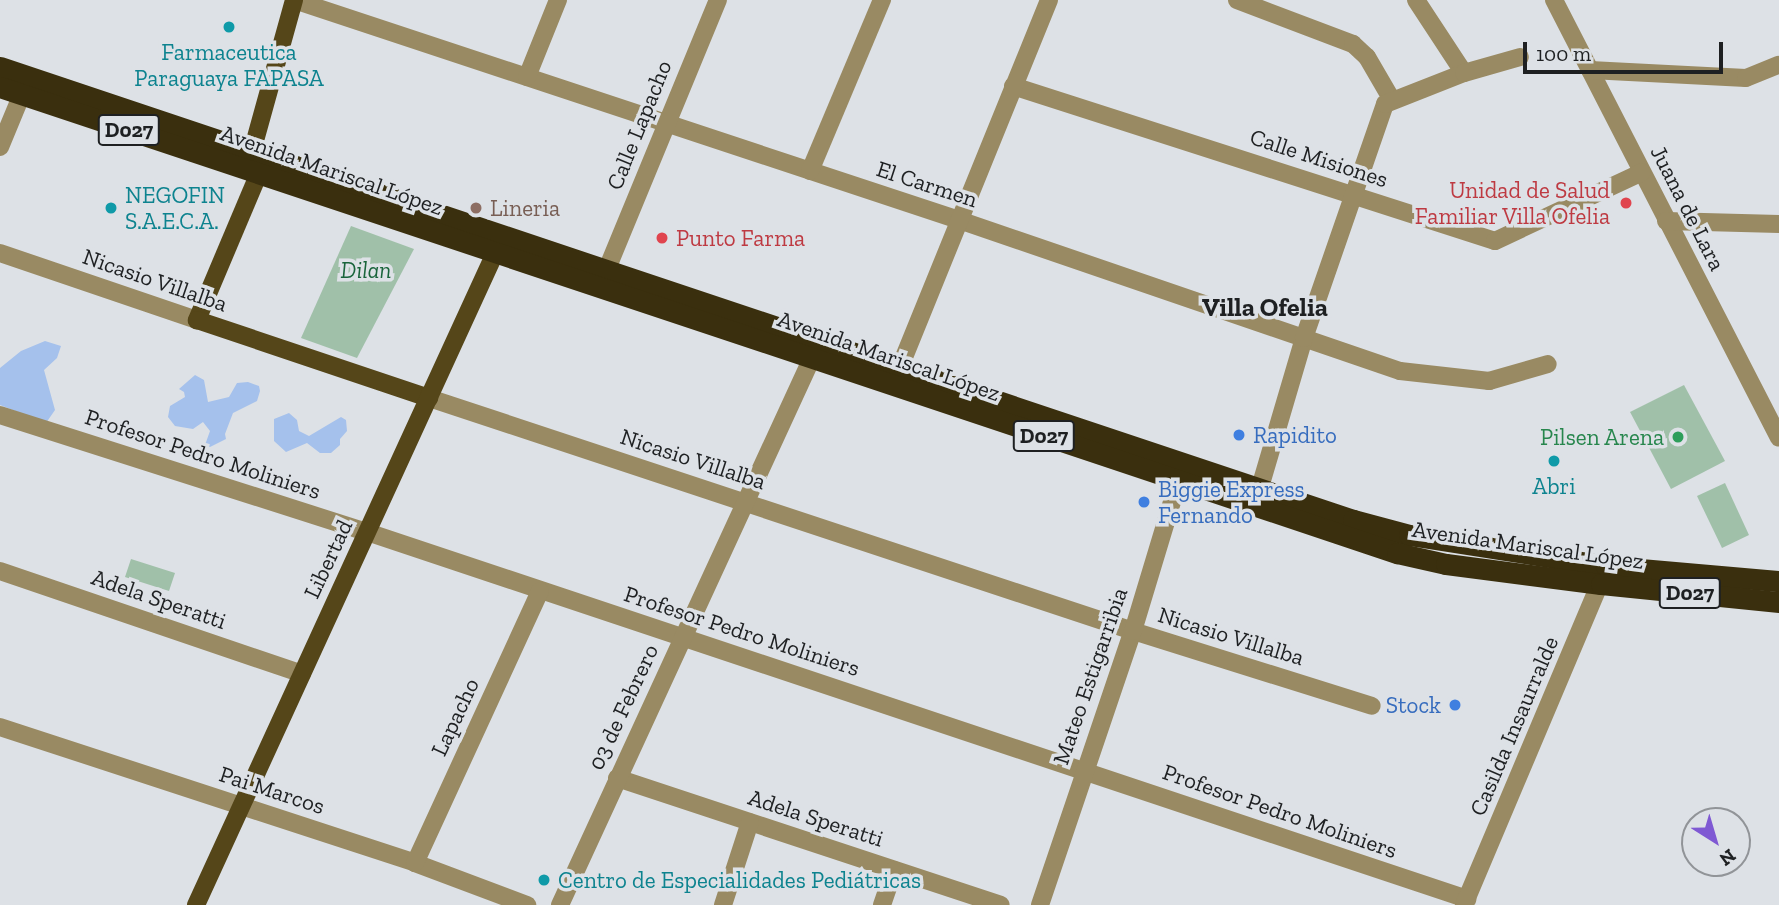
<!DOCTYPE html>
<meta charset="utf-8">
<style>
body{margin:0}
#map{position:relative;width:1779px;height:905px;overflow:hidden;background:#dde1e6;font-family:"Zilla Slab",serif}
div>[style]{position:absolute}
.green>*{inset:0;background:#a0c0a9}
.water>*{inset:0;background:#a5c1ec}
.minor>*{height:18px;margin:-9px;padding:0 9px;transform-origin:9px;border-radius:9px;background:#998a63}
.major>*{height:18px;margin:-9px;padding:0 9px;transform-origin:9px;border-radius:9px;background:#554619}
.highway>*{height:21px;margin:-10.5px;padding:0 10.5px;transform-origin:10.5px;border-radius:10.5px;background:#3a2f0e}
.dots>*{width:19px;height:19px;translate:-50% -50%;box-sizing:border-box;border:4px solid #dde1e6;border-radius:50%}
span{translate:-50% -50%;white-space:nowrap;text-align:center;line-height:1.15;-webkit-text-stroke:7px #dde1e6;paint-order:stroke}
.shield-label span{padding:2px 5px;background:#dde1e6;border:2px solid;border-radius:5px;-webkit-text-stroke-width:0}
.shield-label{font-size:21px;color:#1e2022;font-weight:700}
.culture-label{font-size:23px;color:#0d838f}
.left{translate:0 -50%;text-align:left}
.street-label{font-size:23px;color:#1e2022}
.health-label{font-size:23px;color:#be3a42}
.right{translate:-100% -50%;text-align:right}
.education-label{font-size:23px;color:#785e54}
.park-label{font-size:23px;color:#19643b;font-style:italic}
.shop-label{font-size:23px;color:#366cbe}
.leisure-label{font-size:23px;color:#27864d}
.quarter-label{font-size:26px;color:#1e2022;font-weight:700}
.north{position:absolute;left:1681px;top:807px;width:70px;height:70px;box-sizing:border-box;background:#dde1e6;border:2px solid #919498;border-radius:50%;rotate:143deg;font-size:19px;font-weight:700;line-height:28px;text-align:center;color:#1e2022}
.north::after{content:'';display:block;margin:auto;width:24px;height:32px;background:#7f59d3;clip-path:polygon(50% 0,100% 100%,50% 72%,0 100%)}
.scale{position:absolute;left:1523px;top:42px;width:200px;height:32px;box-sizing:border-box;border:4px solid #1e2022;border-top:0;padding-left:9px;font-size:21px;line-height:24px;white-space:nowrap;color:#1e2022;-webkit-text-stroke:5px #dde1e6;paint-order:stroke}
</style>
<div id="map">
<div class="green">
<i style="clip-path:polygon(351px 226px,414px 249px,357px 358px,301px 338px)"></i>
<i style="clip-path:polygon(1684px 385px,1725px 461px,1671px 489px,1630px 412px)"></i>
<i style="clip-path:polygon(1725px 483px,1749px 535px,1722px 548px,1697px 496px)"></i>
<i style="clip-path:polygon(131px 559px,175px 573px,169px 591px,125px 577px)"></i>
</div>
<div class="water">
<i style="clip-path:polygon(45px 341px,61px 346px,57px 358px,44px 370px,55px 410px,46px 423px,0 405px,0 368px,21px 351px)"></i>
<i style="clip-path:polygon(195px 375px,204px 380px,208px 402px,229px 397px,237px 383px,248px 382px,259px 386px,260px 391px,257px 401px,233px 413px,225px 434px,226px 439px,210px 447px,205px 445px,210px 431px,203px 422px,193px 429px,175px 426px,168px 417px,170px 406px,185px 397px,184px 392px,179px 389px)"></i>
<i style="clip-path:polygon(289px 413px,297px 420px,299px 431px,309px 436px,341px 417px,346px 420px,347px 431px,340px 439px,340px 445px,331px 453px,320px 453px,307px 443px,286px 452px,274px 441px,274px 419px)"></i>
</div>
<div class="minor">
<i style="left:294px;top:0;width:700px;rotate:18.31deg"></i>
<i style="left:959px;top:220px;width:466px;rotate:18.9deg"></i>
<i style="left:1400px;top:371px;width:90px;rotate:6.4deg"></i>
<i style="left:1489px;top:381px;width:61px;rotate:-16.1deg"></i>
<i style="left:1237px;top:0;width:124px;rotate:20.8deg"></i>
<i style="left:1353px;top:44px;width:19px;rotate:43deg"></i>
<i style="left:1367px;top:57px;width:50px;rotate:59.8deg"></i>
<i style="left:1416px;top:0;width:87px;rotate:56.7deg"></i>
<i style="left:1554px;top:0;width:492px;rotate:62.8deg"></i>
<i style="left:1590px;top:70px;width:156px;rotate:2.9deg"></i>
<i style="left:1746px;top:78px;width:35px;rotate:-22deg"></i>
<i style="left:527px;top:77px;width:83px;rotate:-68.1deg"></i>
<i style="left:1013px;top:86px;width:506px;rotate:17.83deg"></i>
<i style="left:1495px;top:241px;width:162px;rotate:-25.1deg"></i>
<i style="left:0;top:147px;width:57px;rotate:-67.5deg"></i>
<i style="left:810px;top:171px;width:186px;rotate:-67.2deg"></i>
<i style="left:1666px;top:221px;width:113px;rotate:1.5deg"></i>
<i style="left:0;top:253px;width:208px;rotate:18.8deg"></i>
<i style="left:607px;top:269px;width:291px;rotate:-67.6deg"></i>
<i style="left:900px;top:367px;width:396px;rotate:-67.9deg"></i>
<i style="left:429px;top:398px;width:742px;rotate:18.31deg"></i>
<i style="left:1133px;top:631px;width:250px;rotate:17.4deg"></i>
<i style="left:0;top:415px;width:385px;rotate:17.7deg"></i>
<i style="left:367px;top:532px;width:1160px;rotate:18.45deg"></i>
<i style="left:1256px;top:501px;width:170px;rotate:-73.6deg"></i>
<i style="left:1304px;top:338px;width:248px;rotate:-70.9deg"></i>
<i style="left:1385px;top:104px;width:85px;rotate:-21.4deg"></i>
<i style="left:1464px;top:73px;width:58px;rotate:-15.9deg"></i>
<i style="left:0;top:571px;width:319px;rotate:18.8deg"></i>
<i style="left:0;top:727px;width:437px;rotate:18.1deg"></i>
<i style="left:415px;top:863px;width:120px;rotate:20.6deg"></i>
<i style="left:617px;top:778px;width:404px;rotate:18.3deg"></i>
<i style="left:415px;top:863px;width:299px;rotate:-65.3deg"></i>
<i style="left:560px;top:905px;width:614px;rotate:-65.27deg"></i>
<i style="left:723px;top:905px;width:87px;rotate:-72deg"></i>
<i style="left:882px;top:905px;width:37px;rotate:-71deg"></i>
<i style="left:1040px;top:905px;width:289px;rotate:-71.3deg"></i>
<i style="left:1133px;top:631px;width:169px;rotate:-73.2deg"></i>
<i style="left:1464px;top:905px;width:360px;rotate:-67.1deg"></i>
</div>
<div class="major">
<i style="left:294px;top:0;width:157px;rotate:105.5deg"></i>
<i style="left:252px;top:151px;width:23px;rotate:72deg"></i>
<i style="left:259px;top:173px;width:160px;rotate:112.9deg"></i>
<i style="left:197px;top:320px;width:245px;rotate:18.6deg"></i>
<i style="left:196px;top:905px;width:732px;rotate:-65.36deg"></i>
</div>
<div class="highway">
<i style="left:0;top:67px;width:1427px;rotate:18.51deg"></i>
<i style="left:1353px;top:520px;width:58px;rotate:15deg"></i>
<i style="left:1409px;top:535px;width:199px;rotate:8.9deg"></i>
<i style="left:1606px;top:566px;width:174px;rotate:5deg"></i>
<i style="left:0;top:87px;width:1473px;rotate:18.45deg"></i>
<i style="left:1397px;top:553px;width:50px;rotate:12.7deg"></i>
<i style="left:1446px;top:564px;width:156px;rotate:7.4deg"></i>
<i style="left:1601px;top:584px;width:179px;rotate:5.8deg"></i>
</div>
<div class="dots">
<i style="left:229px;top:27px;background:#0f9aa8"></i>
<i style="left:1626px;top:203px;background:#e0444e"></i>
<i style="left:111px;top:208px;background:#0f9aa8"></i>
<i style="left:476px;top:208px;background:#8d6e63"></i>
<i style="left:662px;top:238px;background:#e0444e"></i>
<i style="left:1239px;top:435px;background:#3f7fe0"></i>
<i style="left:1678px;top:437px;background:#2e9e5b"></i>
<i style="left:1554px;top:461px;background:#0f9aa8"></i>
<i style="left:1144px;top:502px;background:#3f7fe0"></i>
<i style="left:1455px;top:705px;background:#3f7fe0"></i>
<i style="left:544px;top:880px;background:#0f9aa8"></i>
</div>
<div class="shield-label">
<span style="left:129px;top:130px">D027</span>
<span style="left:1044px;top:436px">D027</span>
<span style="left:1690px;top:593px">D027</span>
</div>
<div class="culture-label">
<span style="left:229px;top:65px">Farmaceutica<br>Paraguaya FAPASA</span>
<span class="left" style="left:125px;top:208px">NEGOFIN<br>S.A.E.C.A.</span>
<span style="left:1554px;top:486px">Abri</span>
<span class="left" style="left:558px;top:880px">Centro de Especialidades Pediátricas</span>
</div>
<div class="street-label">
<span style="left:639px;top:125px;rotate:-68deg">Calle Lapacho</span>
<span style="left:1319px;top:158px;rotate:18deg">Calle Misiones</span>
<span style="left:332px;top:170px;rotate:19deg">Avenida Mariscal López</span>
<span style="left:927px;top:184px;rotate:18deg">El Carmen</span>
<span style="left:1688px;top:208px;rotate:63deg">Juana de Lara</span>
<span style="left:155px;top:280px;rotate:19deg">Nicasio Villalba</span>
<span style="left:889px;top:356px;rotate:19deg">Avenida Mariscal López</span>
<span style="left:203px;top:454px;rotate:18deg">Profesor Pedro Moliniers</span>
<span style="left:693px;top:459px;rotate:18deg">Nicasio Villalba</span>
<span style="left:1528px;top:545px;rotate:8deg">Avenida Mariscal López</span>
<span style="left:328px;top:559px;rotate:-65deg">Libertad</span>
<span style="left:159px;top:599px;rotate:19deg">Adela Speratti</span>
<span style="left:742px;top:631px;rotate:18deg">Profesor Pedro Moliniers</span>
<span style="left:1231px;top:636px;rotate:17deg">Nicasio Villalba</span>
<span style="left:1090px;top:676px;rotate:-71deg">Mateo Estigarribia</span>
<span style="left:623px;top:707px;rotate:-65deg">03 de Febrero</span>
<span style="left:455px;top:717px;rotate:-65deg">Lapacho</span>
<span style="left:1514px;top:726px;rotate:-67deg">Casilda Insaurralde</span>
<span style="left:272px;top:790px;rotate:18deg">Pai Marcos</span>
<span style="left:1280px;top:811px;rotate:19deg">Profesor Pedro Moliniers</span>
<span style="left:816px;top:818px;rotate:18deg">Adela Speratti</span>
</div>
<div class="health-label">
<span class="right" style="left:1610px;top:203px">Unidad de Salud<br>Familiar Villa Ofelia</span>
<span class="left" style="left:676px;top:238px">Punto Farma</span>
</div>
<div class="education-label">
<span class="left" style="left:490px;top:208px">Lineria</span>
</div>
<div class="park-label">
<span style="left:366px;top:270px">Dilan</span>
</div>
<div class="shop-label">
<span class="left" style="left:1253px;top:435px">Rapidito</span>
<span class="left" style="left:1158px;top:502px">Biggie Express<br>Fernando</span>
<span class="right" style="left:1441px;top:705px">Stock</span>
</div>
<div class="leisure-label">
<span class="right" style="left:1664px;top:437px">Pilsen Arena</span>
</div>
<div class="quarter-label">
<span style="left:1265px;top:308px">Villa Ofelia</span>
</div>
<div class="north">N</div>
<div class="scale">100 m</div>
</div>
